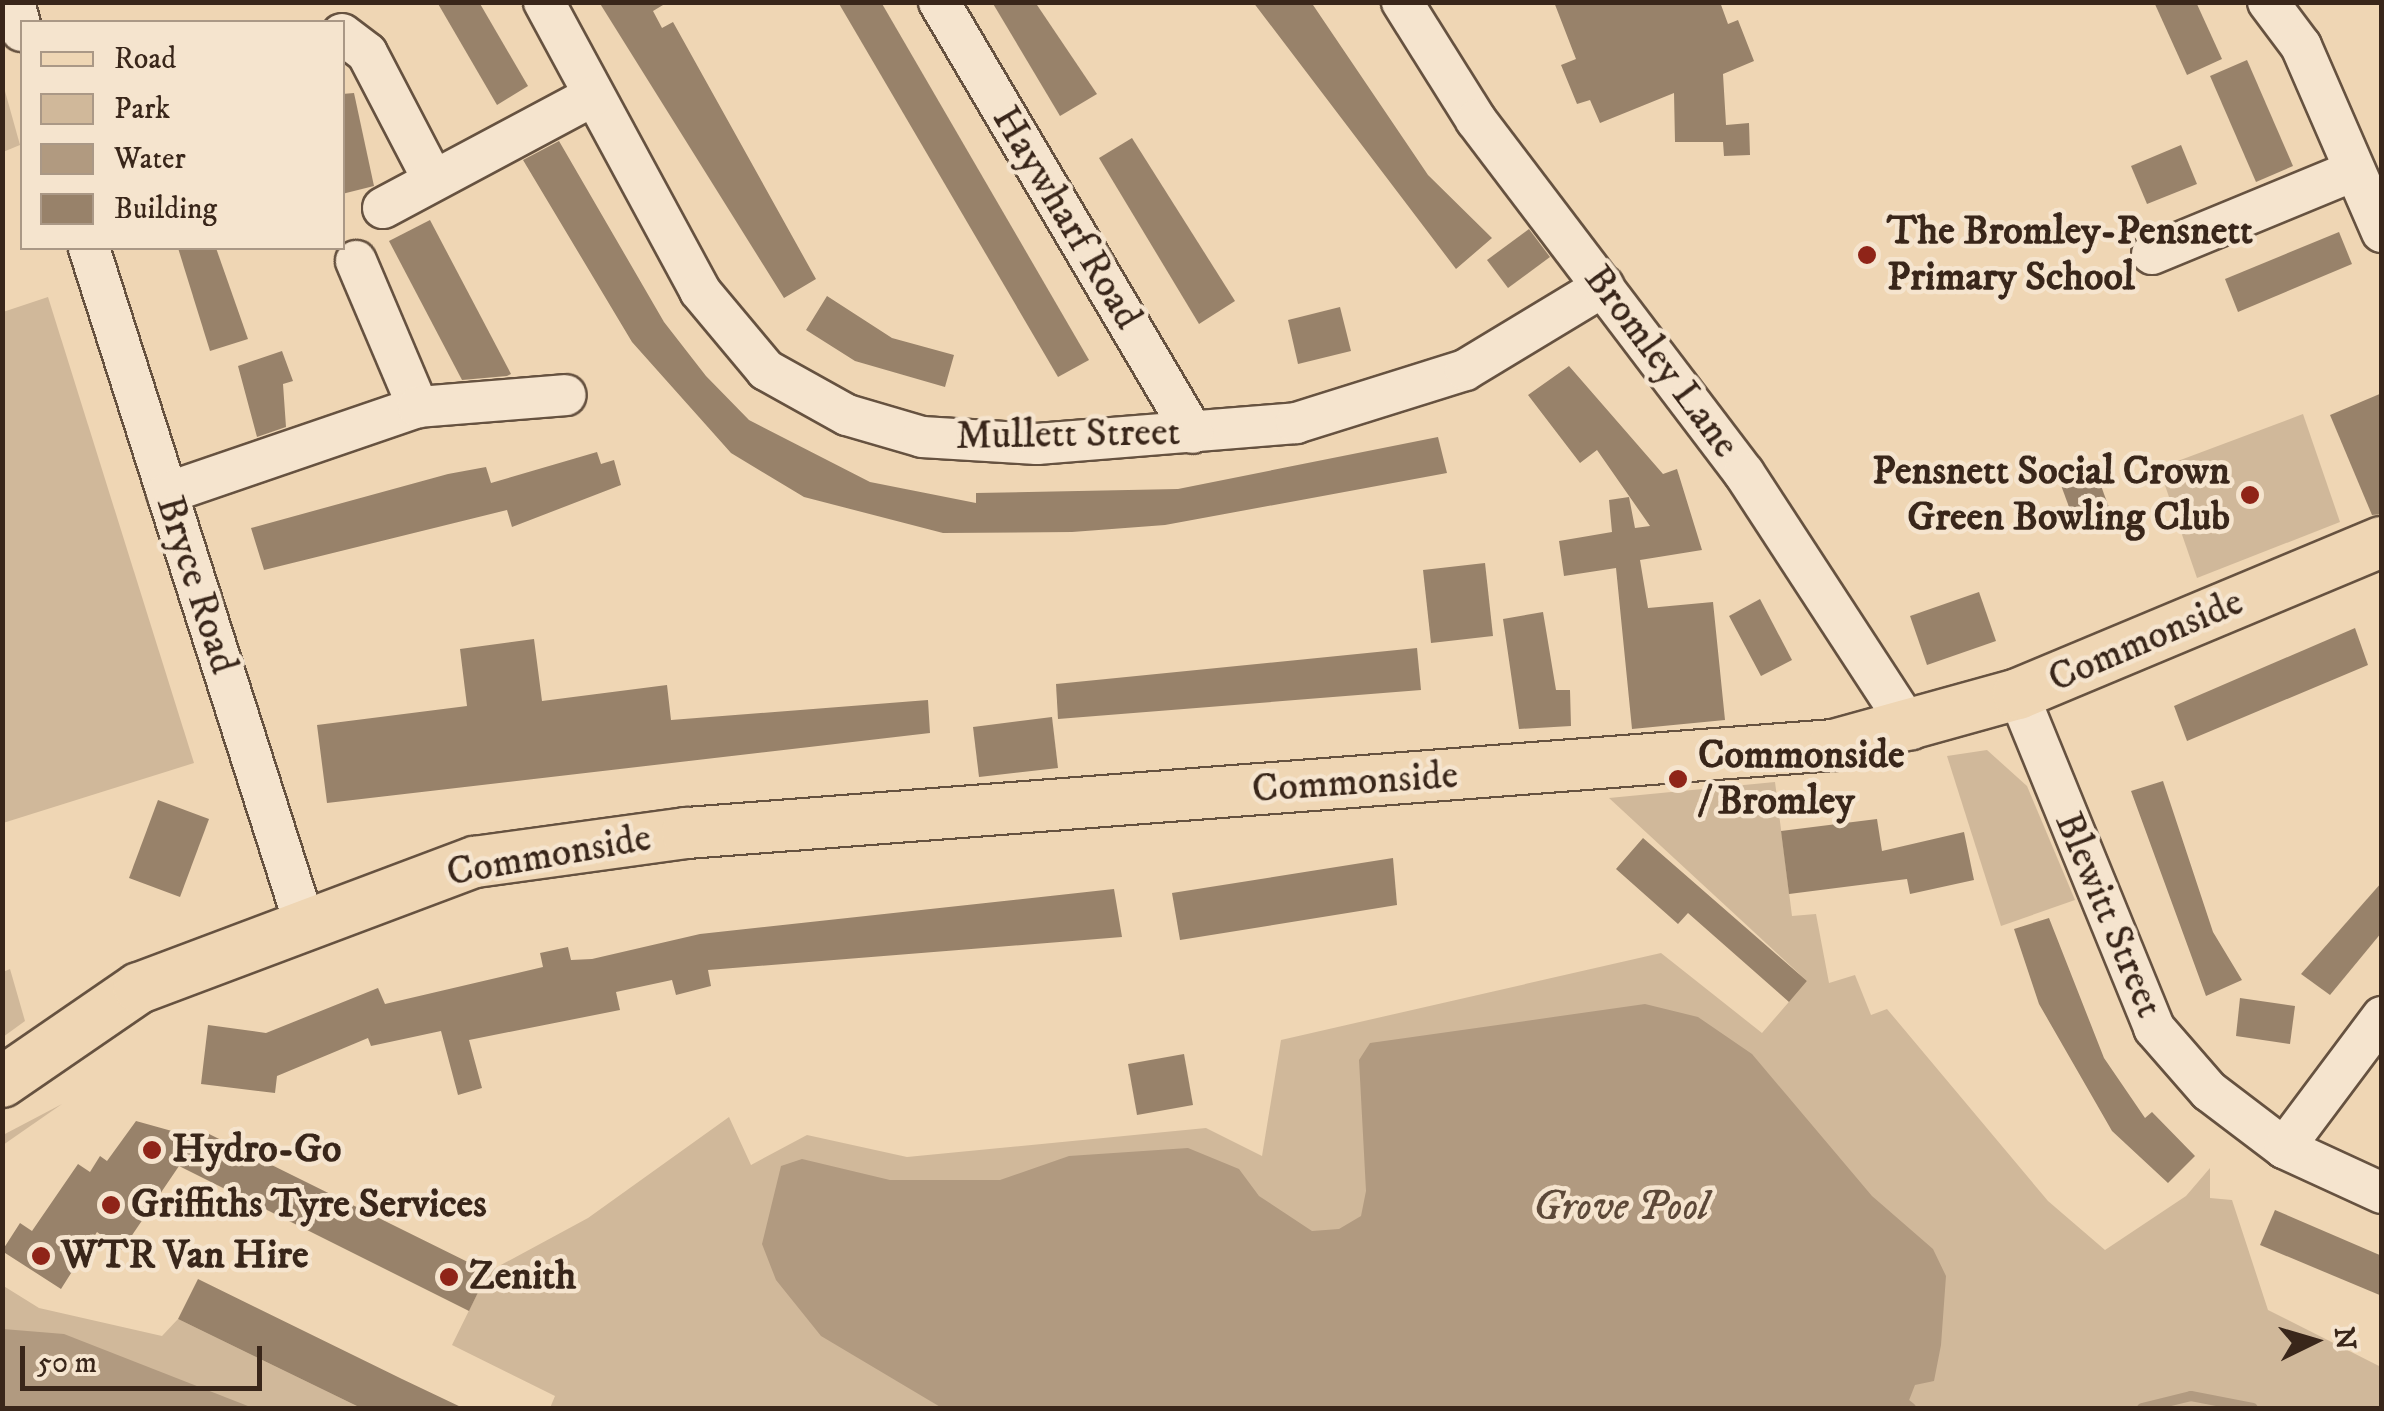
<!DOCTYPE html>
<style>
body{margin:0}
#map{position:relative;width:2384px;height:1411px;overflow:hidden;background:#efd6b4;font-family:"IM FELL DW Pica",serif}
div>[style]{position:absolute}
.green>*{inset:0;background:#d0b89a}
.water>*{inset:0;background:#b19a80}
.stream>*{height:10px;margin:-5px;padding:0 5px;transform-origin:5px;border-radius:5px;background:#b19a80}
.building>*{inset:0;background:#98826a}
.roads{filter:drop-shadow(2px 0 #665240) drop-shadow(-2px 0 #665240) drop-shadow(0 2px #665240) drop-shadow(0 -2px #665240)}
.minor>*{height:40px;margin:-20px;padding:0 20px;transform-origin:20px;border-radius:20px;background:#f5e4ce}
.major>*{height:50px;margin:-25px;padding:0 25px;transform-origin:25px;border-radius:25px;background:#efd6b4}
.dots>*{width:28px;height:28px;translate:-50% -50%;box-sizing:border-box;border:5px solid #f5e4ce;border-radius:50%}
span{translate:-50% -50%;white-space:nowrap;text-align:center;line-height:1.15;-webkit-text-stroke:9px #f5e4ce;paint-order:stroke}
.street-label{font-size:40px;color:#39261a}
.poi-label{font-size:40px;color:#39261a;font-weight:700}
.left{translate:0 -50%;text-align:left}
.right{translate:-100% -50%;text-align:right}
.water-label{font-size:42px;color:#5d4939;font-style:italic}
.frame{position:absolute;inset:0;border:5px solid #39261a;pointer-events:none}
.legend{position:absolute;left:20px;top:20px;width:325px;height:230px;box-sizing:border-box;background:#f5e4ce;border:2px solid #aa9886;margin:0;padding:12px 18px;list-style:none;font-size:30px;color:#39261a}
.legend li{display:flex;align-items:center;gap:20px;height:50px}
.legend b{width:50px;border:2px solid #aa9886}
.north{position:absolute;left:2264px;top:1291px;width:100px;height:100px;-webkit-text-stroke:8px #f5e4ce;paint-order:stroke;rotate:85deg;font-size:28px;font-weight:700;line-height:40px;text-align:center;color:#39261a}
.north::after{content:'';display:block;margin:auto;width:35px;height:45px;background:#39261a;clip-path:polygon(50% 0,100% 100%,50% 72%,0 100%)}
.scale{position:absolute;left:20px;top:1346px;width:242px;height:45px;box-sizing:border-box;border:5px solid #39261a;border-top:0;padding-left:12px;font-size:30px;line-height:35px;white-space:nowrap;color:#39261a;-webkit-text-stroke:8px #f5e4ce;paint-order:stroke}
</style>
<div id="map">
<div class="green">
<i style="clip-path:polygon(3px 84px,20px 145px,3px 152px,2px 152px)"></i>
<i style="clip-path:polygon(48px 297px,194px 763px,3px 823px,3px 312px)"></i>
<i style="clip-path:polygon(2303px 414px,2340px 522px,2197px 578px,2159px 468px)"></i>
<i style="clip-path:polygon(1987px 750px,2027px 786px,2075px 900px,2001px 926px,1947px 756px)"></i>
<i style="clip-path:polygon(1775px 782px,1792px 916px,1816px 914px,1829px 983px,1855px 975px,1871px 1015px,1887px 1009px,2048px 1201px,2105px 1250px,2186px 1196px,2210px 1168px,2210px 1198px,2232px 1200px,2268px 1310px,2381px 1367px,2382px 1408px,550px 1408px,555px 1396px,452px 1345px,488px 1272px,588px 1218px,729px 1117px,751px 1165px,807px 1135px,907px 1157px,1206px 1128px,1262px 1156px,1281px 1040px,1661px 953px,1762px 1033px,1807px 981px,1609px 798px)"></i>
<i style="clip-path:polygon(10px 969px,25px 1021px,3px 1037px,3px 972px)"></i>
<i style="clip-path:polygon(62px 1104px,3px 1145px,3px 1135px)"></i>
<i style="clip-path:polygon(2px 1285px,39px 1308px,162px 1336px,178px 1319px,361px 1408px,3px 1408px)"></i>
</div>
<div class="water">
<i style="clip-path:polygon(1645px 1004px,1698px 1017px,1752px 1054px,1872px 1196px,1933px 1249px,1946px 1276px,1941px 1345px,1934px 1381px,1915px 1385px,1906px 1408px,942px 1408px,821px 1336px,776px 1280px,762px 1244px,781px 1166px,802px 1159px,890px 1180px,1000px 1180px,1069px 1156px,1188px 1148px,1239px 1169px,1259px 1196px,1312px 1231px,1339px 1229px,1361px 1216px,1366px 1191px,1359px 1060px,1370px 1043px)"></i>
<i style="clip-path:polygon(3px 1329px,64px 1334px,253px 1408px,3px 1408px)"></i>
</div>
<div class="stream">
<i style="left:1905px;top:1403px;width:8px;rotate:40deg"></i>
<i style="left:2142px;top:1408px;width:50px;rotate:-13.8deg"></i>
<i style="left:2191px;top:1396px;width:63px;rotate:11deg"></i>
</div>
<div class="building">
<i style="clip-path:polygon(437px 2px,479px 2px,528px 86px,497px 105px)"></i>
<i style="clip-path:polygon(599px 2px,668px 2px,653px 11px,662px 28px,673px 22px,816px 279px,784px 298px)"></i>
<i style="clip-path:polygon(838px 2px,881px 2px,1089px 360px,1058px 377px)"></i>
<i style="clip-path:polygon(992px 2px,1035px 2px,1097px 94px,1060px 116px)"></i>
<i style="clip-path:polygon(1253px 2px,1311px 2px,1428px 175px,1492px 238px,1456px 269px)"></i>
<i style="clip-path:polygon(1554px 2px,1720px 2px,1728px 24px,1738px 20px,1754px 61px,1723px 74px,1726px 125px,1749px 123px,1750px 155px,1724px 156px,1723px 142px,1675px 142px,1674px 93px,1600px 123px,1590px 100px,1577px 104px,1561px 65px,1576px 59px)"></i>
<i style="clip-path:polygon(2154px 2px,2196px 2px,2222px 59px,2187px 75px)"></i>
<i style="clip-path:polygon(2247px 60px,2293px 166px,2256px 182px,2210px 76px)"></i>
<i style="clip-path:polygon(354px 93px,374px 186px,342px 194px,342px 94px)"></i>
<i style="clip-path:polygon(1132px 138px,1235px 301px,1199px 324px,1099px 158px)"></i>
<i style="clip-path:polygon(559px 141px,664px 322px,706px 376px,749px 420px,870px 482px,976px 503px,976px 493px,1178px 489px,1438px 437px,1447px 473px,1165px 525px,1072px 532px,943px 533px,804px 497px,731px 453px,632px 342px,523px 160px)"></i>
<i style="clip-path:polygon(2181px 145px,2197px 184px,2147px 204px,2131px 166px)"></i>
<i style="clip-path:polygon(430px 220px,511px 374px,507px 376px,462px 380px,389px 241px)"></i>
<i style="clip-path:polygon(1529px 229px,1550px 257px,1508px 288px,1487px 260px)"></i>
<i style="clip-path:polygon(2339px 232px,2352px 264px,2238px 312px,2225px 279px)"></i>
<i style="clip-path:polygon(178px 248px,216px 248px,248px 339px,210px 351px)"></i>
<i style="clip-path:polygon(827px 296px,892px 338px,954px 355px,945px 387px,855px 361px,806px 330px)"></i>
<i style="clip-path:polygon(1340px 307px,1351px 351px,1298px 364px,1288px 320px)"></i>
<i style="clip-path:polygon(282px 351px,293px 381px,283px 384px,286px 427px,257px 437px,238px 366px)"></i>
<i style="clip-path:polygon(1569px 366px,1663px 474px,1677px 469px,1702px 550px,1640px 560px,1648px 608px,1713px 602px,1725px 720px,1632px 729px,1616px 568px,1564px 576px,1559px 541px,1612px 532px,1609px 500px,1629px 497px,1635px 528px,1650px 526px,1597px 450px,1580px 463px,1528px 395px)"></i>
<i style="clip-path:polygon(2382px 393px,2382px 514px,2372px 515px,2330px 415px)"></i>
<i style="clip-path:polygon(597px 452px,601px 464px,614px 460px,621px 485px,512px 527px,507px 510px,264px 570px,251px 528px,448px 474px,486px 467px,491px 483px)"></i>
<i style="clip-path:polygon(2093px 464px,2111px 513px,2076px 526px,2058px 477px)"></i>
<i style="clip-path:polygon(1485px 563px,1493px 636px,1431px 643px,1423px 570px)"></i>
<i style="clip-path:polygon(1979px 592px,1996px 641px,1927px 665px,1910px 616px)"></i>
<i style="clip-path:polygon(1760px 599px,1792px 660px,1761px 676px,1729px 616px)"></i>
<i style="clip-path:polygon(1543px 612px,1556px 690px,1570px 690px,1571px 726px,1519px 729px,1503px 619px)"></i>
<i style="clip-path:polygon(2355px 628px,2368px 665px,2187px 741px,2174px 706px)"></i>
<i style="clip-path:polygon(534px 639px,542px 701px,667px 685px,671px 720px,928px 700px,930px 733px,327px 803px,317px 725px,467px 706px,460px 649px)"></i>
<i style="clip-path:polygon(1417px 648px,1421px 690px,1058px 719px,1056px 684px)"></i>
<i style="clip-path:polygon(1052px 717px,1058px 768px,979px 777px,973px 727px)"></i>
<i style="clip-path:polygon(2163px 781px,2213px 932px,2242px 980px,2206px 996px,2131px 791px)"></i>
<i style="clip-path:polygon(158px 800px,209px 819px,180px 897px,129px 878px)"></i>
<i style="clip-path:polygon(1877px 819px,1882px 851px,1964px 832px,1974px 880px,1910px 894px,1907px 879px,1789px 894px,1781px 831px)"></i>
<i style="clip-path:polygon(1643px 838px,1807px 981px,1789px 1002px,1688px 913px,1678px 924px,1616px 869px)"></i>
<i style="clip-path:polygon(1393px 858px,1397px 905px,1180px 940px,1172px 893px)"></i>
<i style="clip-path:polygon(2382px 882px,2382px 932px,2330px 995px,2301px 974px)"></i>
<i style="clip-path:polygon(1114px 889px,1122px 937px,708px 970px,711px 986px,676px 995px,672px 980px,616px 992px,620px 1010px,469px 1040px,482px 1088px,458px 1095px,441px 1031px,371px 1046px,368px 1038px,277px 1076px,275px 1093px,201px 1084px,208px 1025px,266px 1033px,378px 988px,385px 1004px,543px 967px,540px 953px,568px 947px,571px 960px,592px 959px,700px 934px)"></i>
<i style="clip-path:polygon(2049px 918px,2104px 1058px,2145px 1118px,2152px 1112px,2195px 1156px,2168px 1183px,2112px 1131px,2039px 1004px,2014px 929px)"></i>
<i style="clip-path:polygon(2240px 998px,2295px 1006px,2290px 1044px,2236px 1036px)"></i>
<i style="clip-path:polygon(1184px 1054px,1193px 1105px,1137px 1115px,1128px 1064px)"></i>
<i style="clip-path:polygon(136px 1121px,197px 1138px,201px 1130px,488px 1272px,469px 1311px,179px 1166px,122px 1250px,97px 1232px,61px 1289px,2px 1251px,20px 1223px,32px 1231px,78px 1164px,90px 1172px,100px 1156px,107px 1161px)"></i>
<i style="clip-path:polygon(2275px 1210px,2382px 1256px,2382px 1296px,2260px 1245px)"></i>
<i style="clip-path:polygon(198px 1279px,402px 1379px,463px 1408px,361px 1408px,178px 1319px)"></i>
</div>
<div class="roads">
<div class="minor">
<i style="left:14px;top:2px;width:30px;rotate:75deg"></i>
<i style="left:544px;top:2px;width:328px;rotate:61.6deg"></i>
<i style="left:700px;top:291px;width:103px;rotate:50.1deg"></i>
<i style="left:766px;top:370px;width:93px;rotate:29.1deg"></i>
<i style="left:847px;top:415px;width:78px;rotate:16.3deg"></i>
<i style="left:922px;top:437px;width:115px;rotate:3.5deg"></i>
<i style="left:1037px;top:444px;width:260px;rotate:-4.6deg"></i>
<i style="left:1296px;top:423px;width:177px;rotate:-17.4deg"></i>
<i style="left:1465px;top:370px;width:162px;rotate:-31.1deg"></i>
<i style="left:939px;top:2px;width:500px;rotate:59.49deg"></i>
<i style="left:1402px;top:2px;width:139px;rotate:57.9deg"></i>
<i style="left:1476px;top:120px;width:443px;rotate:52.8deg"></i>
<i style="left:1744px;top:473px;width:306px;rotate:56.9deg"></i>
<i style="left:2268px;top:2px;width:55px;rotate:53.1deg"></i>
<i style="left:2301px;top:46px;width:203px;rotate:66.5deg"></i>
<i style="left:342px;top:34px;width:31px;rotate:37deg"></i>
<i style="left:367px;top:53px;width:143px;rotate:62.5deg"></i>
<i style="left:383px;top:208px;width:238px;rotate:-28.1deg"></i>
<i style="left:89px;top:248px;width:707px;rotate:72.31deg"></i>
<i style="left:2152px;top:254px;width:217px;rotate:-22.4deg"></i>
<i style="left:356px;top:261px;width:159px;rotate:67deg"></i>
<i style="left:167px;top:493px;width:265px;rotate:-18.9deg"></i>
<i style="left:418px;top:407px;width:148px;rotate:-4.6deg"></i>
<i style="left:2018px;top:694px;width:361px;rotate:67.8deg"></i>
<i style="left:2154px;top:1028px;width:84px;rotate:48.9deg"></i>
<i style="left:2209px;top:1091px;width:94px;rotate:37.2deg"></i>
<i style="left:2284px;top:1148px;width:108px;rotate:24.7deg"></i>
<i style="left:2284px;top:1148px;width:164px;rotate:-53.2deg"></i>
</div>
<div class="major">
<i style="left:2px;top:1082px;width:166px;rotate:-34.5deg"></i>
<i style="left:139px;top:988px;width:359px;rotate:-20.6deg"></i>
<i style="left:475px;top:862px;width:214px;rotate:-7.8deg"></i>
<i style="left:687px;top:833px;width:1150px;rotate:-4.39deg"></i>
<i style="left:1834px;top:745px;width:191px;rotate:-15.5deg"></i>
<i style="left:2018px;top:694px;width:394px;rotate:-22.7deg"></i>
</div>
</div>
<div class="dots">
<i style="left:1867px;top:255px;background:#8f2418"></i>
<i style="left:2250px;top:495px;background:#8f2418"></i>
<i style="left:1678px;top:779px;background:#8f2418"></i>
<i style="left:152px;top:1150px;background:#8f2418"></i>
<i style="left:111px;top:1205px;background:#8f2418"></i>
<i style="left:41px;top:1256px;background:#8f2418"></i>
<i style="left:449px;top:1277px;background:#8f2418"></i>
</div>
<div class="street-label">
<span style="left:1066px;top:218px;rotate:59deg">Haywharf Road</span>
<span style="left:1661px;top:362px;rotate:53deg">Bromley Lane</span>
<span style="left:1068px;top:435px;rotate:-1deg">Mullett Street</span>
<span style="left:196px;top:585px;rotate:72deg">Bryce Road</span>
<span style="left:2146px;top:641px;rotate:-23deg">Commonside</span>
<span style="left:1355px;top:783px;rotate:-4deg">Commonside</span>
<span style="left:549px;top:856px;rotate:-10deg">Commonside</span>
<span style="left:2108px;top:915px;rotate:67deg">Blewitt Street</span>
</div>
<div class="poi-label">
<span class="left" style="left:1887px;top:255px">The Bromley-Pensnett<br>Primary School</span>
<span class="right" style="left:2230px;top:495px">Pensnett Social Crown<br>Green Bowling Club</span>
<span class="left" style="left:1698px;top:779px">Commonside<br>/ Bromley</span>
<span class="left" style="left:172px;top:1150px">Hydro-Go</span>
<span class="left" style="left:131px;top:1205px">Griffiths Tyre Services</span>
<span class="left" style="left:61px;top:1256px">WTR Van Hire</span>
<span class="left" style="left:469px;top:1277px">Zenith</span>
</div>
<div class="water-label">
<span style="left:1621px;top:1207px">Grove Pool</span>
</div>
<div class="frame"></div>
<ul class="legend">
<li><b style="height:12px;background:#efd6b4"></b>Road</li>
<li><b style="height:28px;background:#d0b89a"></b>Park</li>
<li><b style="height:28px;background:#b19a80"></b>Water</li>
<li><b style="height:28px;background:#98826a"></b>Building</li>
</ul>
<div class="north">N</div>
<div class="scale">50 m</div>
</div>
